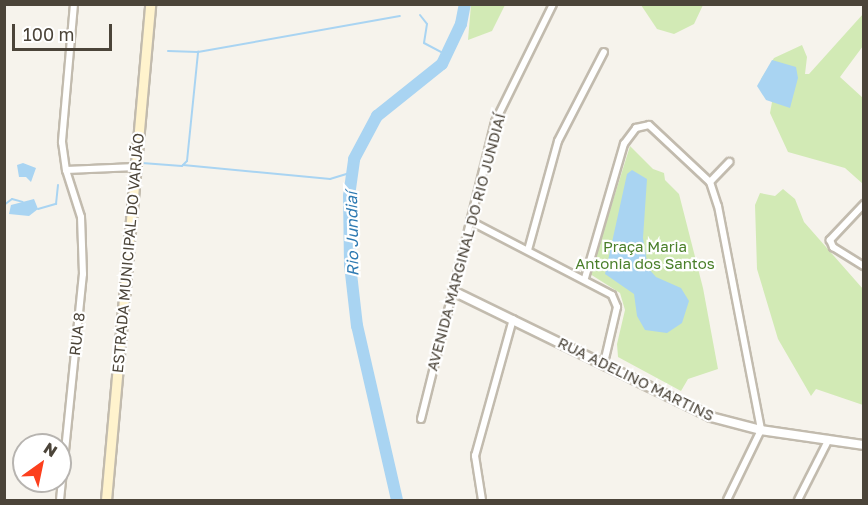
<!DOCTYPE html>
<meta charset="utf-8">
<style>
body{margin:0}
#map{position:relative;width:868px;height:505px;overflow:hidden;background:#f6f3ec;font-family:"Golos Text",sans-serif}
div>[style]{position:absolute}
.green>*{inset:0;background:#d2eab5}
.water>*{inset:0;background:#a9d4f2}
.stream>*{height:2px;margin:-1px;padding:0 1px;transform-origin:1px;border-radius:1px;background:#a9d4f2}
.river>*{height:12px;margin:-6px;padding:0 6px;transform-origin:6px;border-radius:6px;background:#a9d4f2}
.roads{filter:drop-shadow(2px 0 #c2bbae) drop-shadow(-2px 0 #c2bbae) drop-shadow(0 2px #c2bbae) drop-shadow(0 -2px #c2bbae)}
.minor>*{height:6px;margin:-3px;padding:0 3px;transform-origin:3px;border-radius:3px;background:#fff}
.tertiary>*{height:8px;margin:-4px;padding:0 4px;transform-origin:4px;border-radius:4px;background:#fff}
.secondary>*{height:9px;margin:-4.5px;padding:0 4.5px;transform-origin:4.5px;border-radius:4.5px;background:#fff3cd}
span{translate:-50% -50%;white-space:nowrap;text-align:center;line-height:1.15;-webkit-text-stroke:4.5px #fff;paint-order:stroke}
.street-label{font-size:15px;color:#4b4439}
.park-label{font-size:15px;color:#4a7f2a}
.water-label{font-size:16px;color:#2e7ab2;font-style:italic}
.frame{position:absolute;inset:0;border:6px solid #4b4439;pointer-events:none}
.north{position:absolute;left:12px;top:433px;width:60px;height:60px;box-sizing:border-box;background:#fff;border:2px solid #b7b4b0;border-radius:50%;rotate:33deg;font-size:16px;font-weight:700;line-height:24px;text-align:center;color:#4b4439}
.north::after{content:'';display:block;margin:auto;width:21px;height:27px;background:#fc3f1d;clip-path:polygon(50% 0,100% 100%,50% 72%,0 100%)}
.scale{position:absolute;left:12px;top:24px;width:100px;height:27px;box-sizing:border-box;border:3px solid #4b4439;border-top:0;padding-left:8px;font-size:18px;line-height:21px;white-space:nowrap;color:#4b4439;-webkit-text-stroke:4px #fff;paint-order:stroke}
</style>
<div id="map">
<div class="green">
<i style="clip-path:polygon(471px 5px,505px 5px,492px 31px,468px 40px)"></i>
<i style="clip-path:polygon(641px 5px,703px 5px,694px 24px,674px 34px,657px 29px)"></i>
<i style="clip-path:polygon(863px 14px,863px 46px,840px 77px,863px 98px,863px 184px,845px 168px,788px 152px,770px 113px,772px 102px,761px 89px,761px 79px,774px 58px,802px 45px,807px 57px,805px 74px,809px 74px)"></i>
<i style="clip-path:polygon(630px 146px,653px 169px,664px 173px,665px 180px,679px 194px,703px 288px,718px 369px,688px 379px,681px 391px,618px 357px,617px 344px,625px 310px,620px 293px,590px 274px)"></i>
<i style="clip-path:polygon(783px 189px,795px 199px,804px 222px,863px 289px,863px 405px,816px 389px,811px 396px,778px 339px,757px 269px,755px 205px,760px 193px,775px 196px)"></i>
</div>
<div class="water">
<i style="clip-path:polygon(772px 60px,796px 67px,798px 78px,790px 108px,766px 100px,757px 86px)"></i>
<i style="clip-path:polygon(23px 163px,36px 168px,31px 182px,26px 177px,19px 177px,17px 165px)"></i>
<i style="clip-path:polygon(632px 170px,647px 179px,643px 238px,648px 268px,656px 277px,681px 288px,689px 301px,682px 323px,667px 333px,645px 330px,637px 316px,634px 294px,605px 274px,627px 174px)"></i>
<i style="clip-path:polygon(34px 199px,38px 209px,29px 216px,9px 214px,11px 205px)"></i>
</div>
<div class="stream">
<i style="left:420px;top:15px;width:11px;rotate:52deg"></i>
<i style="left:427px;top:24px;width:19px;rotate:99deg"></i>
<i style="left:424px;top:43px;width:26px;rotate:28deg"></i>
<i style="left:168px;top:51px;width:30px;rotate:2deg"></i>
<i style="left:198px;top:52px;width:205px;rotate:-10.1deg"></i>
<i style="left:142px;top:163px;width:40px;rotate:4.3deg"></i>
<i style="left:182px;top:166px;width:7px;rotate:-45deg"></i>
<i style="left:187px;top:161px;width:110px;rotate:-84.2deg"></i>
<i style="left:183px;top:165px;width:148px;rotate:5.4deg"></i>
<i style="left:330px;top:179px;width:24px;rotate:-17deg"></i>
<i style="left:4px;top:205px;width:10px;rotate:-37deg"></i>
<i style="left:12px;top:199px;width:11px;rotate:15deg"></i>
<i style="left:38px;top:209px;width:19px;rotate:-16deg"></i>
<i style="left:56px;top:204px;width:19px;rotate:-84deg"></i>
</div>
<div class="river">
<i style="left:397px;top:500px;width:179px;rotate:-102.9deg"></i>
<i style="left:357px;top:326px;width:61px;rotate:-96.5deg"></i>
<i style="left:350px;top:265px;width:69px;rotate:-90.8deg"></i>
<i style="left:349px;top:196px;width:37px;rotate:-82deg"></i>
<i style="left:354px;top:159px;width:49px;rotate:-61.9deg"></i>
<i style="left:377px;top:116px;width:83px;rotate:-38.7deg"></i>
<i style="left:442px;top:64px;width:44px;rotate:-64.6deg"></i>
<i style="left:461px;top:24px;width:20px;rotate:-79deg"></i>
</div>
<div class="roads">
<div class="minor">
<i style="left:74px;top:4px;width:139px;rotate:95deg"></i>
<i style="left:62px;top:142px;width:28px;rotate:82deg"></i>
<i style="left:66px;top:170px;width:70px;rotate:-2.5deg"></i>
<i style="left:710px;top:182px;width:28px;rotate:-46deg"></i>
<i style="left:864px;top:204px;width:50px;rotate:133.4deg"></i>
<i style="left:830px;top:240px;width:8px;rotate:67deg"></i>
<i style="left:833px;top:247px;width:36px;rotate:32deg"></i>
<i style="left:470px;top:221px;width:160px;rotate:27.5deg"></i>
<i style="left:612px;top:295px;width:13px;rotate:67deg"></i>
<i style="left:617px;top:307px;width:57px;rotate:103.1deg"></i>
<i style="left:528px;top:250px;width:113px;rotate:-74.6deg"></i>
<i style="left:558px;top:141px;width:100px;rotate:-62.7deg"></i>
<i style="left:585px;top:278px;width:140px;rotate:-73.8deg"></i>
<i style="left:624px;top:144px;width:20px;rotate:-53deg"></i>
<i style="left:636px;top:128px;width:13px;rotate:-13deg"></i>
<i style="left:649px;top:125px;width:83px;rotate:43.1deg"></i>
<i style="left:710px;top:182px;width:25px;rotate:72deg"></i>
<i style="left:718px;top:206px;width:228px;rotate:79.1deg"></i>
<i style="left:761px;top:430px;width:78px;rotate:115.9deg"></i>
<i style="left:421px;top:419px;width:306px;rotate:-76deg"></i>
<i style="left:495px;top:122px;width:131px;rotate:-63.8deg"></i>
<i style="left:60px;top:500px;width:227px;rotate:-84.2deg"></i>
<i style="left:83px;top:274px;width:57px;rotate:-92deg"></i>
<i style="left:81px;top:217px;width:49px;rotate:-107.7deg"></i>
<i style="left:482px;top:500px;width:45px;rotate:-99deg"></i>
<i style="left:475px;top:456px;width:142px;rotate:-74.5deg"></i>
<i style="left:798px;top:500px;width:68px;rotate:-63.1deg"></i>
</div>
<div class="tertiary">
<i style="left:453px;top:291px;width:287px;rotate:26deg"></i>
<i style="left:711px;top:417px;width:52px;rotate:14.6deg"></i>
<i style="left:761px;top:430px;width:104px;rotate:8.3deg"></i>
</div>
<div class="secondary">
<i style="left:106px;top:500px;width:498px;rotate:-84.9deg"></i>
</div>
</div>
<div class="street-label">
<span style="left:466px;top:242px;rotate:-75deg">AVENIDA MARGINAL DO RIO JUNDIAÍ</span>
<span style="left:128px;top:253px;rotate:-85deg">ESTRADA MUNICIPAL DO VARJÃO</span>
<span style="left:77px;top:334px;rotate:-83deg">RUA 8</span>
<span style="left:636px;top:379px;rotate:26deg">RUA ADELINO MARTINS</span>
</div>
<div class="park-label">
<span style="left:645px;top:255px">Praça Maria<br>Antonia dos Santos</span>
</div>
<div class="water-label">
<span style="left:352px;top:234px;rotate:-91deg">Rio Jundiaí</span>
</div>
<div class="frame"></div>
<div class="north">N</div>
<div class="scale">100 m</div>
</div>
